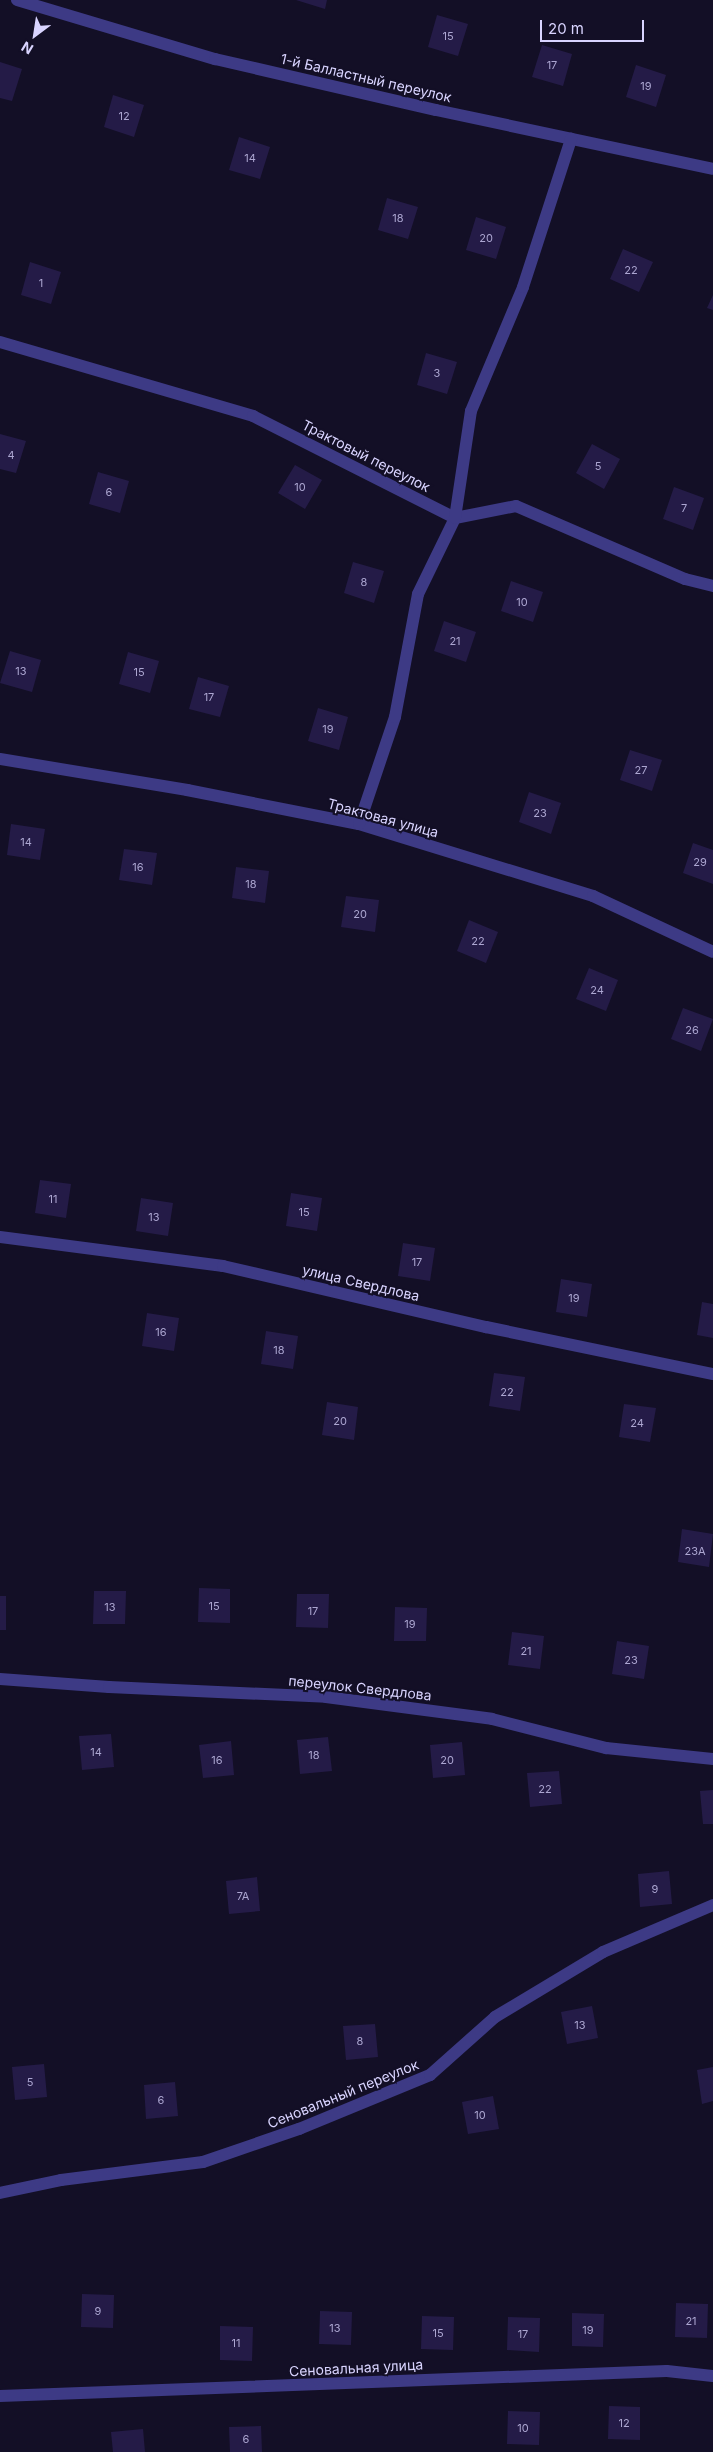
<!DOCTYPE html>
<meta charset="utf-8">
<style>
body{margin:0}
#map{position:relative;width:713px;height:2452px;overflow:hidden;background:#130f26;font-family:Inter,sans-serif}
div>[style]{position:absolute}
.building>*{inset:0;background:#241b47}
.street>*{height:12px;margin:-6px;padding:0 6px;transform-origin:6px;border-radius:6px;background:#3d3a85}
span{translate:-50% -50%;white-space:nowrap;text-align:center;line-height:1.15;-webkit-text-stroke:4px #130f26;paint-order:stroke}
.number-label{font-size:11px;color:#aca6d1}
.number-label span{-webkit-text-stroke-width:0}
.street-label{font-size:14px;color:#d9d4ff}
.north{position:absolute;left:10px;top:10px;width:50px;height:50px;-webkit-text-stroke:4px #130f26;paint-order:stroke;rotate:211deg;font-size:14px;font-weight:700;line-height:20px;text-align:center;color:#d9d4ff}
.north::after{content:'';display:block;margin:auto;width:18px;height:22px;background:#d9d4ff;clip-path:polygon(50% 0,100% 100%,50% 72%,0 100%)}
.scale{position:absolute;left:540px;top:20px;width:104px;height:22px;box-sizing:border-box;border:2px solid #d9d4ff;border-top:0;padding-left:6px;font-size:15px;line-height:18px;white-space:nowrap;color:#d9d4ff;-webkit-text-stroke:4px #130f26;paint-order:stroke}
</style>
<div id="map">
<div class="building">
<i style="clip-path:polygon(296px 0,327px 0,325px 9px)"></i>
<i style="clip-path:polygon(437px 15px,468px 24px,458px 56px,428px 47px)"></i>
<i style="clip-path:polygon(542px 45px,572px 54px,563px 86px,532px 77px)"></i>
<i style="clip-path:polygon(0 62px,22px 69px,12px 101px,0 98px)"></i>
<i style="clip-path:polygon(636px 65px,666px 75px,656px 107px,626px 97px)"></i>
<i style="clip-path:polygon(113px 95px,144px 105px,134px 137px,104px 127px)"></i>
<i style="clip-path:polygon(239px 137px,270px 147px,260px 179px,229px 170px)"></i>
<i style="clip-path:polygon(387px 198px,418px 207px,408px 239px,378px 230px)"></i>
<i style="clip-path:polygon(476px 217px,506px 227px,496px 259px,466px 250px)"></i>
<i style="clip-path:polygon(623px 249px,653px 262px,639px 292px,610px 279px)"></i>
<i style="clip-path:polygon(30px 262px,61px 272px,51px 304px,21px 295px)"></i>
<i style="clip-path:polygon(713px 295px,713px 310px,707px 308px)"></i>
<i style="clip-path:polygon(426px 353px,457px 362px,447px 394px,417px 385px)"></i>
<i style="clip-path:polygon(0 434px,26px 441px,16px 473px,0 469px)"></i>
<i style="clip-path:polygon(592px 444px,620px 459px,604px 489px,576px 473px)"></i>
<i style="clip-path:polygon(295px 465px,322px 480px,305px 509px,278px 493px)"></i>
<i style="clip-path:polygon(98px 472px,129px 481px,120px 513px,89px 504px)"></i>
<i style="clip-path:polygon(674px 487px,704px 498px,693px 530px,663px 519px)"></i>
<i style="clip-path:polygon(353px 562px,384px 571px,374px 603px,344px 593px)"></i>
<i style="clip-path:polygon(511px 581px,543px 592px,533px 622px,501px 611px)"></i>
<i style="clip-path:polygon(444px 621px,476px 632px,466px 662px,434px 651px)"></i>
<i style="clip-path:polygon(10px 651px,41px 660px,32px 692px,0 683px)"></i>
<i style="clip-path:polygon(128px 652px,159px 661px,150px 693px,119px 684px)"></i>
<i style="clip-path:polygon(198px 677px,229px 686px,220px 717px,189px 709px)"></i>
<i style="clip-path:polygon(318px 708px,348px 717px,339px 750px,308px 741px)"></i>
<i style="clip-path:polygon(630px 750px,662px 760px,652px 791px,620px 780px)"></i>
<i style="clip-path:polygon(529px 792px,561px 803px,551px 834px,519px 822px)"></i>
<i style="clip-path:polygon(11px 824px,45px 829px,40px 860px,7px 855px)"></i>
<i style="clip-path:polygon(693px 843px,713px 850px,713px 884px,683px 873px)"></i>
<i style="clip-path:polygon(124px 849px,157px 853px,152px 885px,119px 880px)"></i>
<i style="clip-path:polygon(236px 867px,269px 871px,265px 903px,232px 898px)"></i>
<i style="clip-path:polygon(346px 896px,379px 900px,375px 932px,341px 927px)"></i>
<i style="clip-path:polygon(469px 920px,498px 932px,486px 963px,457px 951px)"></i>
<i style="clip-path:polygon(589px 968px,618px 980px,606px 1011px,576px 999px)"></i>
<i style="clip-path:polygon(683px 1008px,713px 1019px,701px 1051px,671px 1039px)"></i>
<i style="clip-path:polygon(40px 1180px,71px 1184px,66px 1218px,35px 1213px)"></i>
<i style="clip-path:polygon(291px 1193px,322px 1198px,317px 1231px,286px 1226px)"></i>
<i style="clip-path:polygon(141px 1198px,173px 1203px,168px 1236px,136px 1231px)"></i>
<i style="clip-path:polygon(403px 1243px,435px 1248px,430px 1281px,398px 1276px)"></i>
<i style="clip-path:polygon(561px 1279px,592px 1284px,587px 1317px,556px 1312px)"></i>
<i style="clip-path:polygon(702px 1302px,713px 1304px,713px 1338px,697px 1335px)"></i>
<i style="clip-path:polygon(147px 1313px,179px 1318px,174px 1351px,142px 1346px)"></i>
<i style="clip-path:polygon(266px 1331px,298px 1336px,293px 1369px,261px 1364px)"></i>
<i style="clip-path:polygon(494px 1373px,525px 1377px,520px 1411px,489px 1406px)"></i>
<i style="clip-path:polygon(327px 1402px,358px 1407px,354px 1440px,322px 1435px)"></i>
<i style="clip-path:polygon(624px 1404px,656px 1408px,650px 1442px,619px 1437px)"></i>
<i style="clip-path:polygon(682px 1529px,713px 1534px,709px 1567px,678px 1562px)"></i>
<i style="clip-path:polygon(199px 1588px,230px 1589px,230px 1623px,198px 1622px)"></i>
<i style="clip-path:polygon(94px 1591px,126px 1591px,125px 1624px,93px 1624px)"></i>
<i style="clip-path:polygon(297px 1594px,329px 1594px,328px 1628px,296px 1627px)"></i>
<i style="clip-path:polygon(0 1596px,6px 1596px,6px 1630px,0 1630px)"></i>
<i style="clip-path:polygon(395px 1607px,427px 1608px,426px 1641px,394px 1641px)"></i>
<i style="clip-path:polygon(512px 1632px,544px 1636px,540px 1669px,508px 1665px)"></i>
<i style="clip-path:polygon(617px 1641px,649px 1646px,644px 1679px,612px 1674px)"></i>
<i style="clip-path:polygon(111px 1734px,114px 1767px,82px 1770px,79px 1736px)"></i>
<i style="clip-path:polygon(328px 1737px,332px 1771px,300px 1774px,297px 1740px)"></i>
<i style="clip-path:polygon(231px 1741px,234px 1775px,203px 1778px,199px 1745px)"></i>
<i style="clip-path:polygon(462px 1742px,465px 1775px,433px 1778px,430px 1745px)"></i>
<i style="clip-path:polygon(559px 1771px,562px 1804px,530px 1807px,527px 1773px)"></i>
<i style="clip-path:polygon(713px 1790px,713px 1824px,703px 1824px,700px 1791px)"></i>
<i style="clip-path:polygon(669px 1871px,672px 1904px,640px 1907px,638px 1874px)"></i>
<i style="clip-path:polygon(257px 1877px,260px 1911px,229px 1914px,226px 1881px)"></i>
<i style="clip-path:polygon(592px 2006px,598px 2038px,567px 2044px,561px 2012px)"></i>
<i style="clip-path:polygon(375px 2024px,378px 2057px,346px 2060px,343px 2026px)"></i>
<i style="clip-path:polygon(44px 2064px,47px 2097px,15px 2100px,12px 2067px)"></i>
<i style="clip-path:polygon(713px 2067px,713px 2101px,702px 2104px,697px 2070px)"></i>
<i style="clip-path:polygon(175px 2082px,178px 2116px,146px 2119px,144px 2085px)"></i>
<i style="clip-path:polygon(493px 2096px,499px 2129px,468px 2134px,462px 2102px)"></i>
<i style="clip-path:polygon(82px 2294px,114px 2295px,113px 2328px,81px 2327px)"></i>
<i style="clip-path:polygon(676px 2303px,708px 2304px,707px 2338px,675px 2337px)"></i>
<i style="clip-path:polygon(320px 2311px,352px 2312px,351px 2345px,319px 2344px)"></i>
<i style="clip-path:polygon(572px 2313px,604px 2314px,603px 2347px,572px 2346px)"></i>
<i style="clip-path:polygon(422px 2316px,454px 2317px,453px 2350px,421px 2349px)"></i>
<i style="clip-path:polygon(508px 2317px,540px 2318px,539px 2352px,507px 2350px)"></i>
<i style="clip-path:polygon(220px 2326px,253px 2327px,252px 2361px,220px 2360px)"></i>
<i style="clip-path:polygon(609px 2406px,640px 2407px,640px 2440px,608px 2439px)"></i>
<i style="clip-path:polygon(508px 2411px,540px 2412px,539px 2445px,507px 2444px)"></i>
<i style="clip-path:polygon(261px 2426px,262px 2452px,230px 2452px,229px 2427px)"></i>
<i style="clip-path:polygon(143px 2429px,145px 2452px,113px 2452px,111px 2432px)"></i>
</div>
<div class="street">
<i style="left:17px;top:0;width:207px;rotate:16.6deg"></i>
<i style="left:215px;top:59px;width:227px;rotate:13deg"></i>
<i style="left:436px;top:110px;width:283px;rotate:12deg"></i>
<i style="left:0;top:342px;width:264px;rotate:16.3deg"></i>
<i style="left:253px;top:416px;width:226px;rotate:26.8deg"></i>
<i style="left:455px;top:518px;width:62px;rotate:-11.1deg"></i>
<i style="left:516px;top:506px;width:184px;rotate:23.4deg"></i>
<i style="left:685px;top:579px;width:29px;rotate:14deg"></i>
<i style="left:0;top:759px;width:190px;rotate:9.4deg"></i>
<i style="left:187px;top:790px;width:175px;rotate:11.2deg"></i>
<i style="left:359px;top:824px;width:245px;rotate:17.1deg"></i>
<i style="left:593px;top:896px;width:132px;rotate:25deg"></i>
<i style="left:359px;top:824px;width:113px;rotate:-71.4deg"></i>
<i style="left:395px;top:717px;width:125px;rotate:-79.4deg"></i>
<i style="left:418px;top:594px;width:85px;rotate:-64deg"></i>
<i style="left:455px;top:518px;width:108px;rotate:-81.5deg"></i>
<i style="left:471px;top:411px;width:134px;rotate:-67.2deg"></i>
<i style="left:523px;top:287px;width:156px;rotate:-72deg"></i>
<i style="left:0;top:1237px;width:225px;rotate:7.4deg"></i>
<i style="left:223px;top:1266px;width:270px;rotate:13.1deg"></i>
<i style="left:486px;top:1327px;width:232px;rotate:11.7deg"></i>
<i style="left:0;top:1679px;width:109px;rotate:4.2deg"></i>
<i style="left:109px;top:1687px;width:217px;rotate:2.6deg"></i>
<i style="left:326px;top:1697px;width:167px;rotate:7.5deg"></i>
<i style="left:492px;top:1719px;width:118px;rotate:14.3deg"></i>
<i style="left:606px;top:1748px;width:108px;rotate:5.9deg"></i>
<i style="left:0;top:2193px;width:62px;rotate:-12deg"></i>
<i style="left:61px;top:2180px;width:143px;rotate:-7.2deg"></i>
<i style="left:203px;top:2162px;width:102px;rotate:-19deg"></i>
<i style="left:299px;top:2129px;width:142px;rotate:-22.4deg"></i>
<i style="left:430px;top:2075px;width:87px;rotate:-41.7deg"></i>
<i style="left:495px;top:2017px;width:126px;rotate:-31deg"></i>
<i style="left:603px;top:1952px;width:120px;rotate:-23.1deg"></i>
<i style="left:0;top:2396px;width:667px;rotate:-2.15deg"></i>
<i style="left:667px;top:2371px;width:46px;rotate:6.2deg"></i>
</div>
<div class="number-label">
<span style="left:448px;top:36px">15</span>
<span style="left:552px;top:65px">17</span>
<span style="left:646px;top:86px">19</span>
<span style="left:124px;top:116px">12</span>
<span style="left:250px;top:158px">14</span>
<span style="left:398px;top:218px">18</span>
<span style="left:486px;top:238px">20</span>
<span style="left:631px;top:270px">22</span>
<span style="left:41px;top:283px">1</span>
<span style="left:437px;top:373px">3</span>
<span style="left:11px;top:455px">4</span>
<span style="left:598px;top:466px">5</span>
<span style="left:300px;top:487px">10</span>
<span style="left:109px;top:492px">6</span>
<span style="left:684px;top:508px">7</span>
<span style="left:364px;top:582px">8</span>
<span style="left:522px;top:602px">10</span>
<span style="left:455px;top:641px">21</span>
<span style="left:21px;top:671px">13</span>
<span style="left:139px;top:672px">15</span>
<span style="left:209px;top:697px">17</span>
<span style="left:328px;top:729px">19</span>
<span style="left:641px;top:770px">27</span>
<span style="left:540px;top:813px">23</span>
<span style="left:26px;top:842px">14</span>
<span style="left:700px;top:862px">29</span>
<span style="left:138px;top:867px">16</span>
<span style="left:251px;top:884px">18</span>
<span style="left:360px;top:914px">20</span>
<span style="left:478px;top:941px">22</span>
<span style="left:597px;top:990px">24</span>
<span style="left:692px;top:1030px">26</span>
<span style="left:53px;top:1199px">11</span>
<span style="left:304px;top:1212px">15</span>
<span style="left:154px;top:1217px">13</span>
<span style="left:417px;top:1262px">17</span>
<span style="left:574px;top:1298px">19</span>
<span style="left:161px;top:1332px">16</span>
<span style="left:279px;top:1350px">18</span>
<span style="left:507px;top:1392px">22</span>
<span style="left:340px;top:1421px">20</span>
<span style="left:637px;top:1423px">24</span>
<span style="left:695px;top:1551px">23А</span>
<span style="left:214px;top:1606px">15</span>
<span style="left:110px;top:1607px">13</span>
<span style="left:313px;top:1611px">17</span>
<span style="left:410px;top:1624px">19</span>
<span style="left:526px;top:1651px">21</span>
<span style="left:631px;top:1660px">23</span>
<span style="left:96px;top:1752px">14</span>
<span style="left:314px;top:1755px">18</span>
<span style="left:217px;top:1760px">16</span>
<span style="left:447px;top:1760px">20</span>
<span style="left:545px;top:1789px">22</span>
<span style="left:655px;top:1889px">9</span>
<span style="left:243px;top:1896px">7А</span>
<span style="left:580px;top:2025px">13</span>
<span style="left:360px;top:2041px">8</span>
<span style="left:30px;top:2082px">5</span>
<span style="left:161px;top:2100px">6</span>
<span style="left:480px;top:2115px">10</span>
<span style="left:98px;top:2311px">9</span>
<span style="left:691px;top:2321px">21</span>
<span style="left:335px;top:2328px">13</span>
<span style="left:588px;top:2330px">19</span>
<span style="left:438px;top:2333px">15</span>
<span style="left:523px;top:2334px">17</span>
<span style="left:236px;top:2343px">11</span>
<span style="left:624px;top:2423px">12</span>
<span style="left:523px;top:2428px">10</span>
<span style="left:246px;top:2439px">6</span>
</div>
<div class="street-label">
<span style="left:366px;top:78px;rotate:13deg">1-й Балластный переулок</span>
<span style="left:366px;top:456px;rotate:27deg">Трактовый переулок</span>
<span style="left:383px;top:818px;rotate:15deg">Трактовая улица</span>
<span style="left:361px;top:1283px;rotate:13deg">улица Свердлова</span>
<span style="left:360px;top:1688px;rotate:6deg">переулок Свердлова</span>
<span style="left:343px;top:2094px;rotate:-22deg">Сеновальный переулок</span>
<span style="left:356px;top:2368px;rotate:-3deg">Сеновальная улица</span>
</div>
<div class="north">N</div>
<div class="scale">20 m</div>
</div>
